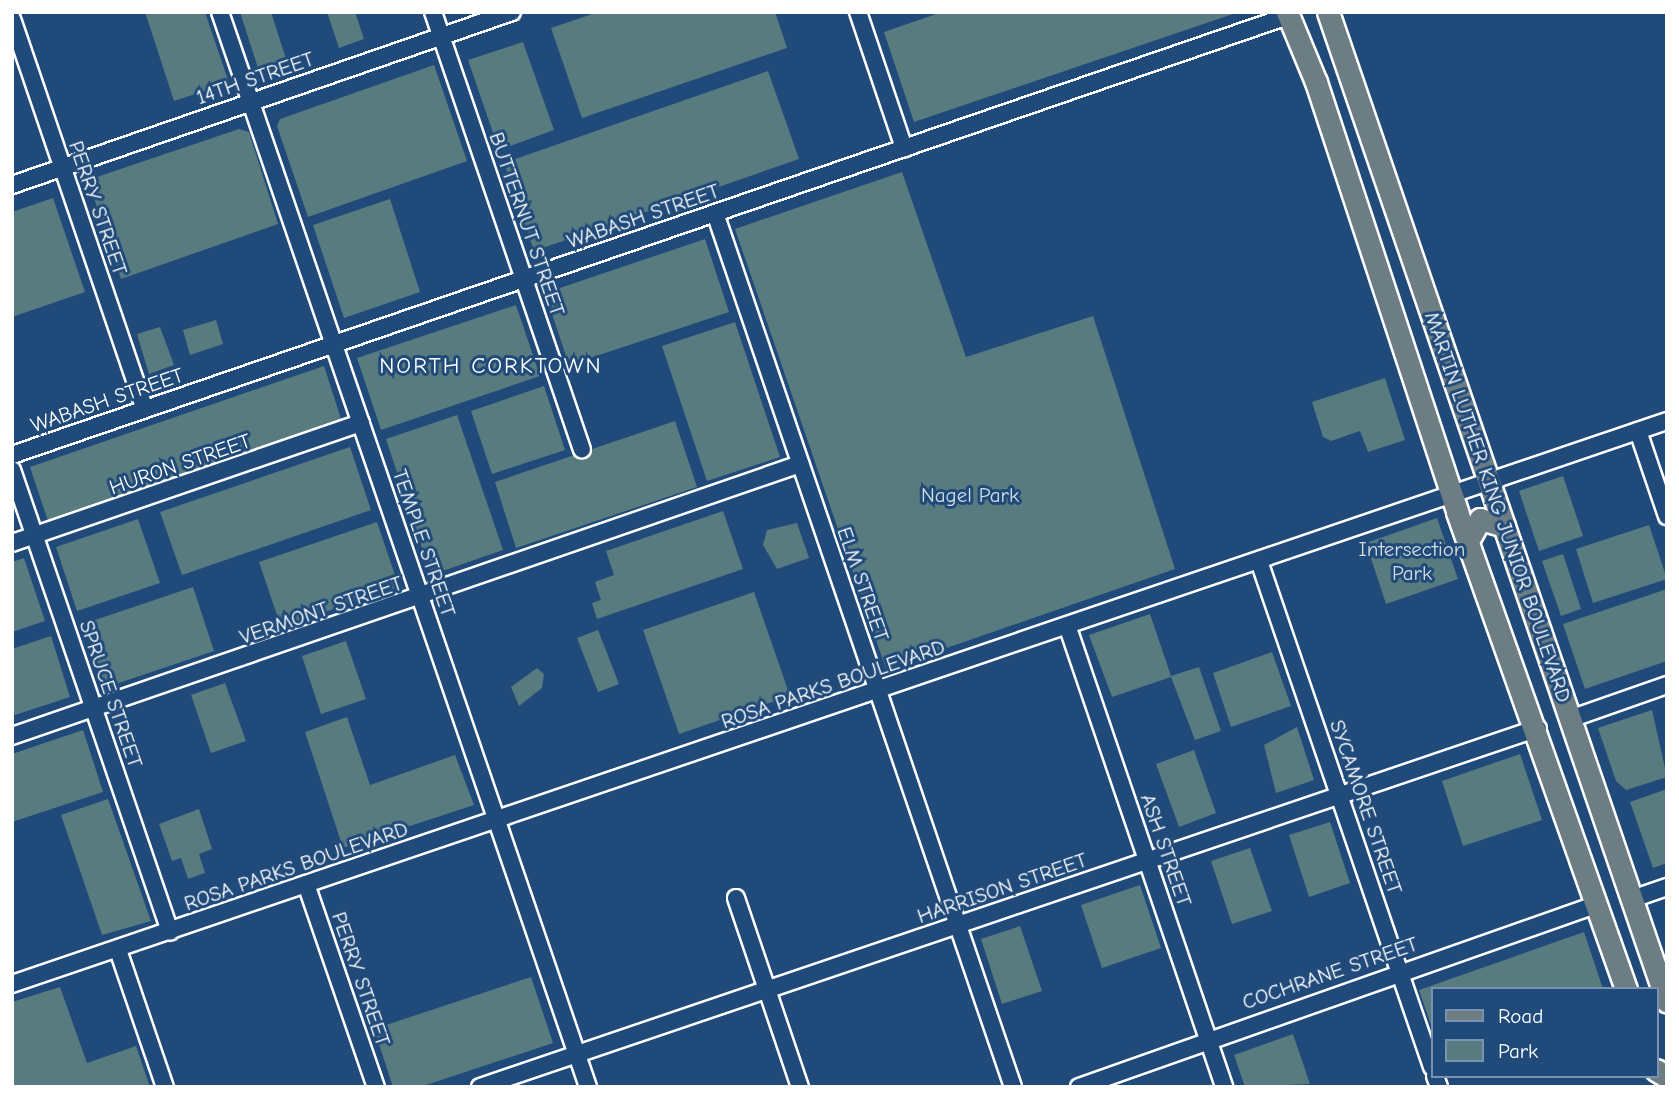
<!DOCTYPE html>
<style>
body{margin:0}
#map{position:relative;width:1679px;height:1099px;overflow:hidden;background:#1f4a7a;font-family:"Comic Neue",sans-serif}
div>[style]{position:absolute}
.green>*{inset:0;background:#587b80}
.roads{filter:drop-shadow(2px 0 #fff) drop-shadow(-2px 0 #fff) drop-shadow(0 2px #fff) drop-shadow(0 -2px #fff)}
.minor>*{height:16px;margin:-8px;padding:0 8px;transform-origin:8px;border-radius:8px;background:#1f4a7a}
.major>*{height:21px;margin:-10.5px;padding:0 10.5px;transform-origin:10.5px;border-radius:10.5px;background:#6d7d84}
span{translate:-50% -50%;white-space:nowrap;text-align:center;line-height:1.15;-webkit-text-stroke:6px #1f4a7a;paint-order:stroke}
.street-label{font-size:21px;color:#fff}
.park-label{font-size:21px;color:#d5dedf}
.neighbourhood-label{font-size:23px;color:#fff;letter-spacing:2px}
.frame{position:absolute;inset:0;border:14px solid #fff;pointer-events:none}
.legend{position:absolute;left:1431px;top:987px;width:228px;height:91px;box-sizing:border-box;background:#1f4a7a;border:2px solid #7992af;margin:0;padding:9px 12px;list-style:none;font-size:21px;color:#fff}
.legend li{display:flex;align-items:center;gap:14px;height:35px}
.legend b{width:35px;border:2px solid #7992af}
</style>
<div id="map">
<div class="green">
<i style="clip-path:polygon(145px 12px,205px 12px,229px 83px,174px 101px)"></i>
<i style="clip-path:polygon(240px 12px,271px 12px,287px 62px,259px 71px)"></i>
<i style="clip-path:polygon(327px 12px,355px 12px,364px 39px,339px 48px)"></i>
<i style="clip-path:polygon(598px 12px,775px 12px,787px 48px,582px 118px,551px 28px)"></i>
<i style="clip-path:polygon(942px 12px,1239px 12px,914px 122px,884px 32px)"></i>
<i style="clip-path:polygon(523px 42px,554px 130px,499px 150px,468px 60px)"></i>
<i style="clip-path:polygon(434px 65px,467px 161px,308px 217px,277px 126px,280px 119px)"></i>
<i style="clip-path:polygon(768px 71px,799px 159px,534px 251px,504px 163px)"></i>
<i style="clip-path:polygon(239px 129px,249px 132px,278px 224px,121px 279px,88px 180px)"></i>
<i style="clip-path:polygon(902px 172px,966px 357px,1093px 316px,1175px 569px,886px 669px,735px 229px)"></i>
<i style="clip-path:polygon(53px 198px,85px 292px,12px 317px,12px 212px)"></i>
<i style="clip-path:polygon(390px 199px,420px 292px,344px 318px,313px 225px)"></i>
<i style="clip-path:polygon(705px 239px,729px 312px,569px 365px,545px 293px)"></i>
<i style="clip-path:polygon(516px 305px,540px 376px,381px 430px,357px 358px)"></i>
<i style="clip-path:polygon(216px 320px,223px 344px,190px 355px,183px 330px)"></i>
<i style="clip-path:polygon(735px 322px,780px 457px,707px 481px,662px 346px)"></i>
<i style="clip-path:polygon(160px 327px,174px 365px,149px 374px,137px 334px)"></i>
<i style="clip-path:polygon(324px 366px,342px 422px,48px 521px,30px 467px)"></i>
<i style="clip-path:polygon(1385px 378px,1405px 440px,1368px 452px,1360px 431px,1331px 441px,1323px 437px,1312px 402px)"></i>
<i style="clip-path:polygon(544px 386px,565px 450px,492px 474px,471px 411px)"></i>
<i style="clip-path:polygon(457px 415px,503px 550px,431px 575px,386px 439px)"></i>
<i style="clip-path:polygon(675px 421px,697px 487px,516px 548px,495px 482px)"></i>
<i style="clip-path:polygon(350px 447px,371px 510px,182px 575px,160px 512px)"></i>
<i style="clip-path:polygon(1563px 476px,1583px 536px,1539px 551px,1519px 491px)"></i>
<i style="clip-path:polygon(723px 511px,743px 569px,597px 619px,592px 603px,601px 600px,595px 582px,614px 575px,606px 551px)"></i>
<i style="clip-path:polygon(1437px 518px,1458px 579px,1386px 604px,1366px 543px)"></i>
<i style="clip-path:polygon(138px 519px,160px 583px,77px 611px,56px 547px)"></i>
<i style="clip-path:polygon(377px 522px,399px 587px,281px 627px,259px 562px)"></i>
<i style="clip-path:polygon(797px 523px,809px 558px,777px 569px,763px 545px,767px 530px)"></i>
<i style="clip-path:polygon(1649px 525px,1667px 579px,1593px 603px,1576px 549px)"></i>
<i style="clip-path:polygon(1563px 554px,1581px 609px,1561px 616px,1542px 561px)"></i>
<i style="clip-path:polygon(24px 558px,45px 621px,12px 632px,12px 562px)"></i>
<i style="clip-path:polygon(193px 587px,214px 651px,104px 688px,83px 624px)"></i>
<i style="clip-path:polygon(1667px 589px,1667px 661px,1585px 689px,1563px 624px)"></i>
<i style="clip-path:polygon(754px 592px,790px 696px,679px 734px,643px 630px)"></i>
<i style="clip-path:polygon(1150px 614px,1171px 676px,1199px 667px,1221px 731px,1195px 740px,1171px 677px,1112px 697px,1089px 635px)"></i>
<i style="clip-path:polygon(598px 630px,619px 684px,598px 692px,577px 638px)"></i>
<i style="clip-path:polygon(51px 636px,70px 697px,12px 716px,12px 649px)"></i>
<i style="clip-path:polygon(346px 641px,366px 699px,321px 714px,302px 656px)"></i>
<i style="clip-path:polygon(1272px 652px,1291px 706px,1231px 727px,1213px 673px)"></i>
<i style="clip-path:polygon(537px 668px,544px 674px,542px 688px,519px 706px,511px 687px)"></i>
<i style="clip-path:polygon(225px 683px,246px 741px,211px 753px,191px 695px)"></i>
<i style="clip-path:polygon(1652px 710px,1667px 777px,1626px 790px,1616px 781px,1598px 728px)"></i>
<i style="clip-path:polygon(347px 717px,370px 785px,455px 755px,474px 805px,343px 848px,305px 732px)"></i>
<i style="clip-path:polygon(1297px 727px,1314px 780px,1276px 793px,1264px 745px)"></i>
<i style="clip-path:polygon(83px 730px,103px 792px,12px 822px,12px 754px)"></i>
<i style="clip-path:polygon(1194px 750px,1216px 813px,1179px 827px,1156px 764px)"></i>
<i style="clip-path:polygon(1520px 754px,1542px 820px,1463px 846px,1442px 781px)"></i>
<i style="clip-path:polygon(1667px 789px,1667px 863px,1653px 868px,1630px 802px)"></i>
<i style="clip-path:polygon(108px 799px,151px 921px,102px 935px,61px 815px)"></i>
<i style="clip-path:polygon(199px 809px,212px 849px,199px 854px,205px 873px,188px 879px,181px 858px,172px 861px,159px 824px)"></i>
<i style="clip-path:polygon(1330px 822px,1350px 883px,1309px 897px,1289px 835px)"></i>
<i style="clip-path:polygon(1250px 848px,1272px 911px,1232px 924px,1211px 861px)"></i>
<i style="clip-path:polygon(1140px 885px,1161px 948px,1102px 968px,1081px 905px)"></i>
<i style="clip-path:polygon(1020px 926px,1042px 991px,1002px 1004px,981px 939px)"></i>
<i style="clip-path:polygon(1584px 932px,1603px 989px,1432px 989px,1432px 1028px,1419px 990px)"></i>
<i style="clip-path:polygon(531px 977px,553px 1043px,420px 1087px,393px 1087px,374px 1029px)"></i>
<i style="clip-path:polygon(60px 987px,87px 1063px,136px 1046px,150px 1087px,12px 1087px,12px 1002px)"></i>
<i style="clip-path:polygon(1293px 1034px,1310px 1084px,1245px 1087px,1234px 1055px)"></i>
</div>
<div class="roads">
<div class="minor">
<i style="left:220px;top:12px;width:1136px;rotate:71.1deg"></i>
<i style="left:433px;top:12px;width:462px;rotate:71.2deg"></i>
<i style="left:858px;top:12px;width:144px;rotate:71.3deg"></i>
<i style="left:12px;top:19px;width:412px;rotate:71.2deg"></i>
<i style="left:12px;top:185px;width:529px;rotate:-19.09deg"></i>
<i style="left:715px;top:213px;width:923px;rotate:71.17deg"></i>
<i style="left:1638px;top:431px;width:90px;rotate:71.2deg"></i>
<i style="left:12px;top:455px;width:1349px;rotate:-18.99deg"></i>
<i style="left:12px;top:470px;width:488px;rotate:71.1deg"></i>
<i style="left:12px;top:543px;width:369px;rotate:-19deg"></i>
<i style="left:1259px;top:561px;width:535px;rotate:71.12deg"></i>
<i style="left:1068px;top:628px;width:485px;rotate:71.2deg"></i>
<i style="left:1570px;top:719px;width:103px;rotate:-19.3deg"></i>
<i style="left:12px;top:736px;width:834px;rotate:-19.04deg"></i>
<i style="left:306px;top:884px;width:215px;rotate:71deg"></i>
<i style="left:736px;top:898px;width:200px;rotate:71.3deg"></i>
<i style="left:1632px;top:899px;width:37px;rotate:-19deg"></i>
<i style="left:118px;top:950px;width:145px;rotate:71.1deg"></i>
<i style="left:12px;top:984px;width:1748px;rotate:-18.79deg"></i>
<i style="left:1435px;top:1076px;width:12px;rotate:70deg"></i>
<i style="left:480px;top:1087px;width:1117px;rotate:-18.74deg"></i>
<i style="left:1079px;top:1087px;width:550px;rotate:-19.42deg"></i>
</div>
<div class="major">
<i style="left:1287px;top:12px;width:76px;rotate:67.5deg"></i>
<i style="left:1316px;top:82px;width:453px;rotate:71.8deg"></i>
<i style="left:1457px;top:512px;width:506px;rotate:70.49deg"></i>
<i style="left:1328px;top:12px;width:1046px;rotate:71.1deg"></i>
<i style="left:1468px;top:541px;width:25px;rotate:-61deg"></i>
<i style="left:1480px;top:519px;width:25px;rotate:16deg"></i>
<i style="left:1656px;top:1070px;width:13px;rotate:32deg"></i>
</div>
</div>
<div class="street-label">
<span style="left:255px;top:78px;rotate:-19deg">14TH STREET</span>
<span style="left:98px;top:208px;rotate:71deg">PERRY STREET</span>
<span style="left:643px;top:216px;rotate:-19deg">WABASH STREET</span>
<span style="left:527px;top:224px;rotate:71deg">BUTTERNUT STREET</span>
<span style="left:107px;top:400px;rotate:-19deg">WABASH STREET</span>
<span style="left:180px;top:464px;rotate:-19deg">HURON STREET</span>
<span style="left:1498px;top:507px;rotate:71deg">MARTIN LUTHER KING JUNIOR BOULEVARD</span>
<span style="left:424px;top:543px;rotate:71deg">TEMPLE STREET</span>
<span style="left:863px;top:584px;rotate:71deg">ELM STREET</span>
<span style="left:321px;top:610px;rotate:-19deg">VERMONT STREET</span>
<span style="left:833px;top:684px;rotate:-19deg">ROSA PARKS BOULEVARD</span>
<span style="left:111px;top:694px;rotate:71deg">SPRUCE STREET</span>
<span style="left:1366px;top:807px;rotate:71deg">SYCAMORE STREET</span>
<span style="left:1166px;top:850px;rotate:71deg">ASH STREET</span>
<span style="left:296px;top:866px;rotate:-19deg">ROSA PARKS BOULEVARD</span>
<span style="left:1002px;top:888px;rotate:-19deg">HARRISON STREET</span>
<span style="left:1330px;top:973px;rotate:-19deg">COCHRANE STREET</span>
<span style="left:361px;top:979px;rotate:71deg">PERRY STREET</span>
</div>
<div class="park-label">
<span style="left:970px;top:495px">Nagel Park</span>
<span style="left:1412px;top:561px">Intersection<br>Park</span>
</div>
<div class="neighbourhood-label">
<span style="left:491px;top:366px">NORTH CORKTOWN</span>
</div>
<div class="frame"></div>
<ul class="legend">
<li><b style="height:9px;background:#6d7d84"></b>Road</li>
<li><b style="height:19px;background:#587b80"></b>Park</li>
</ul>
</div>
